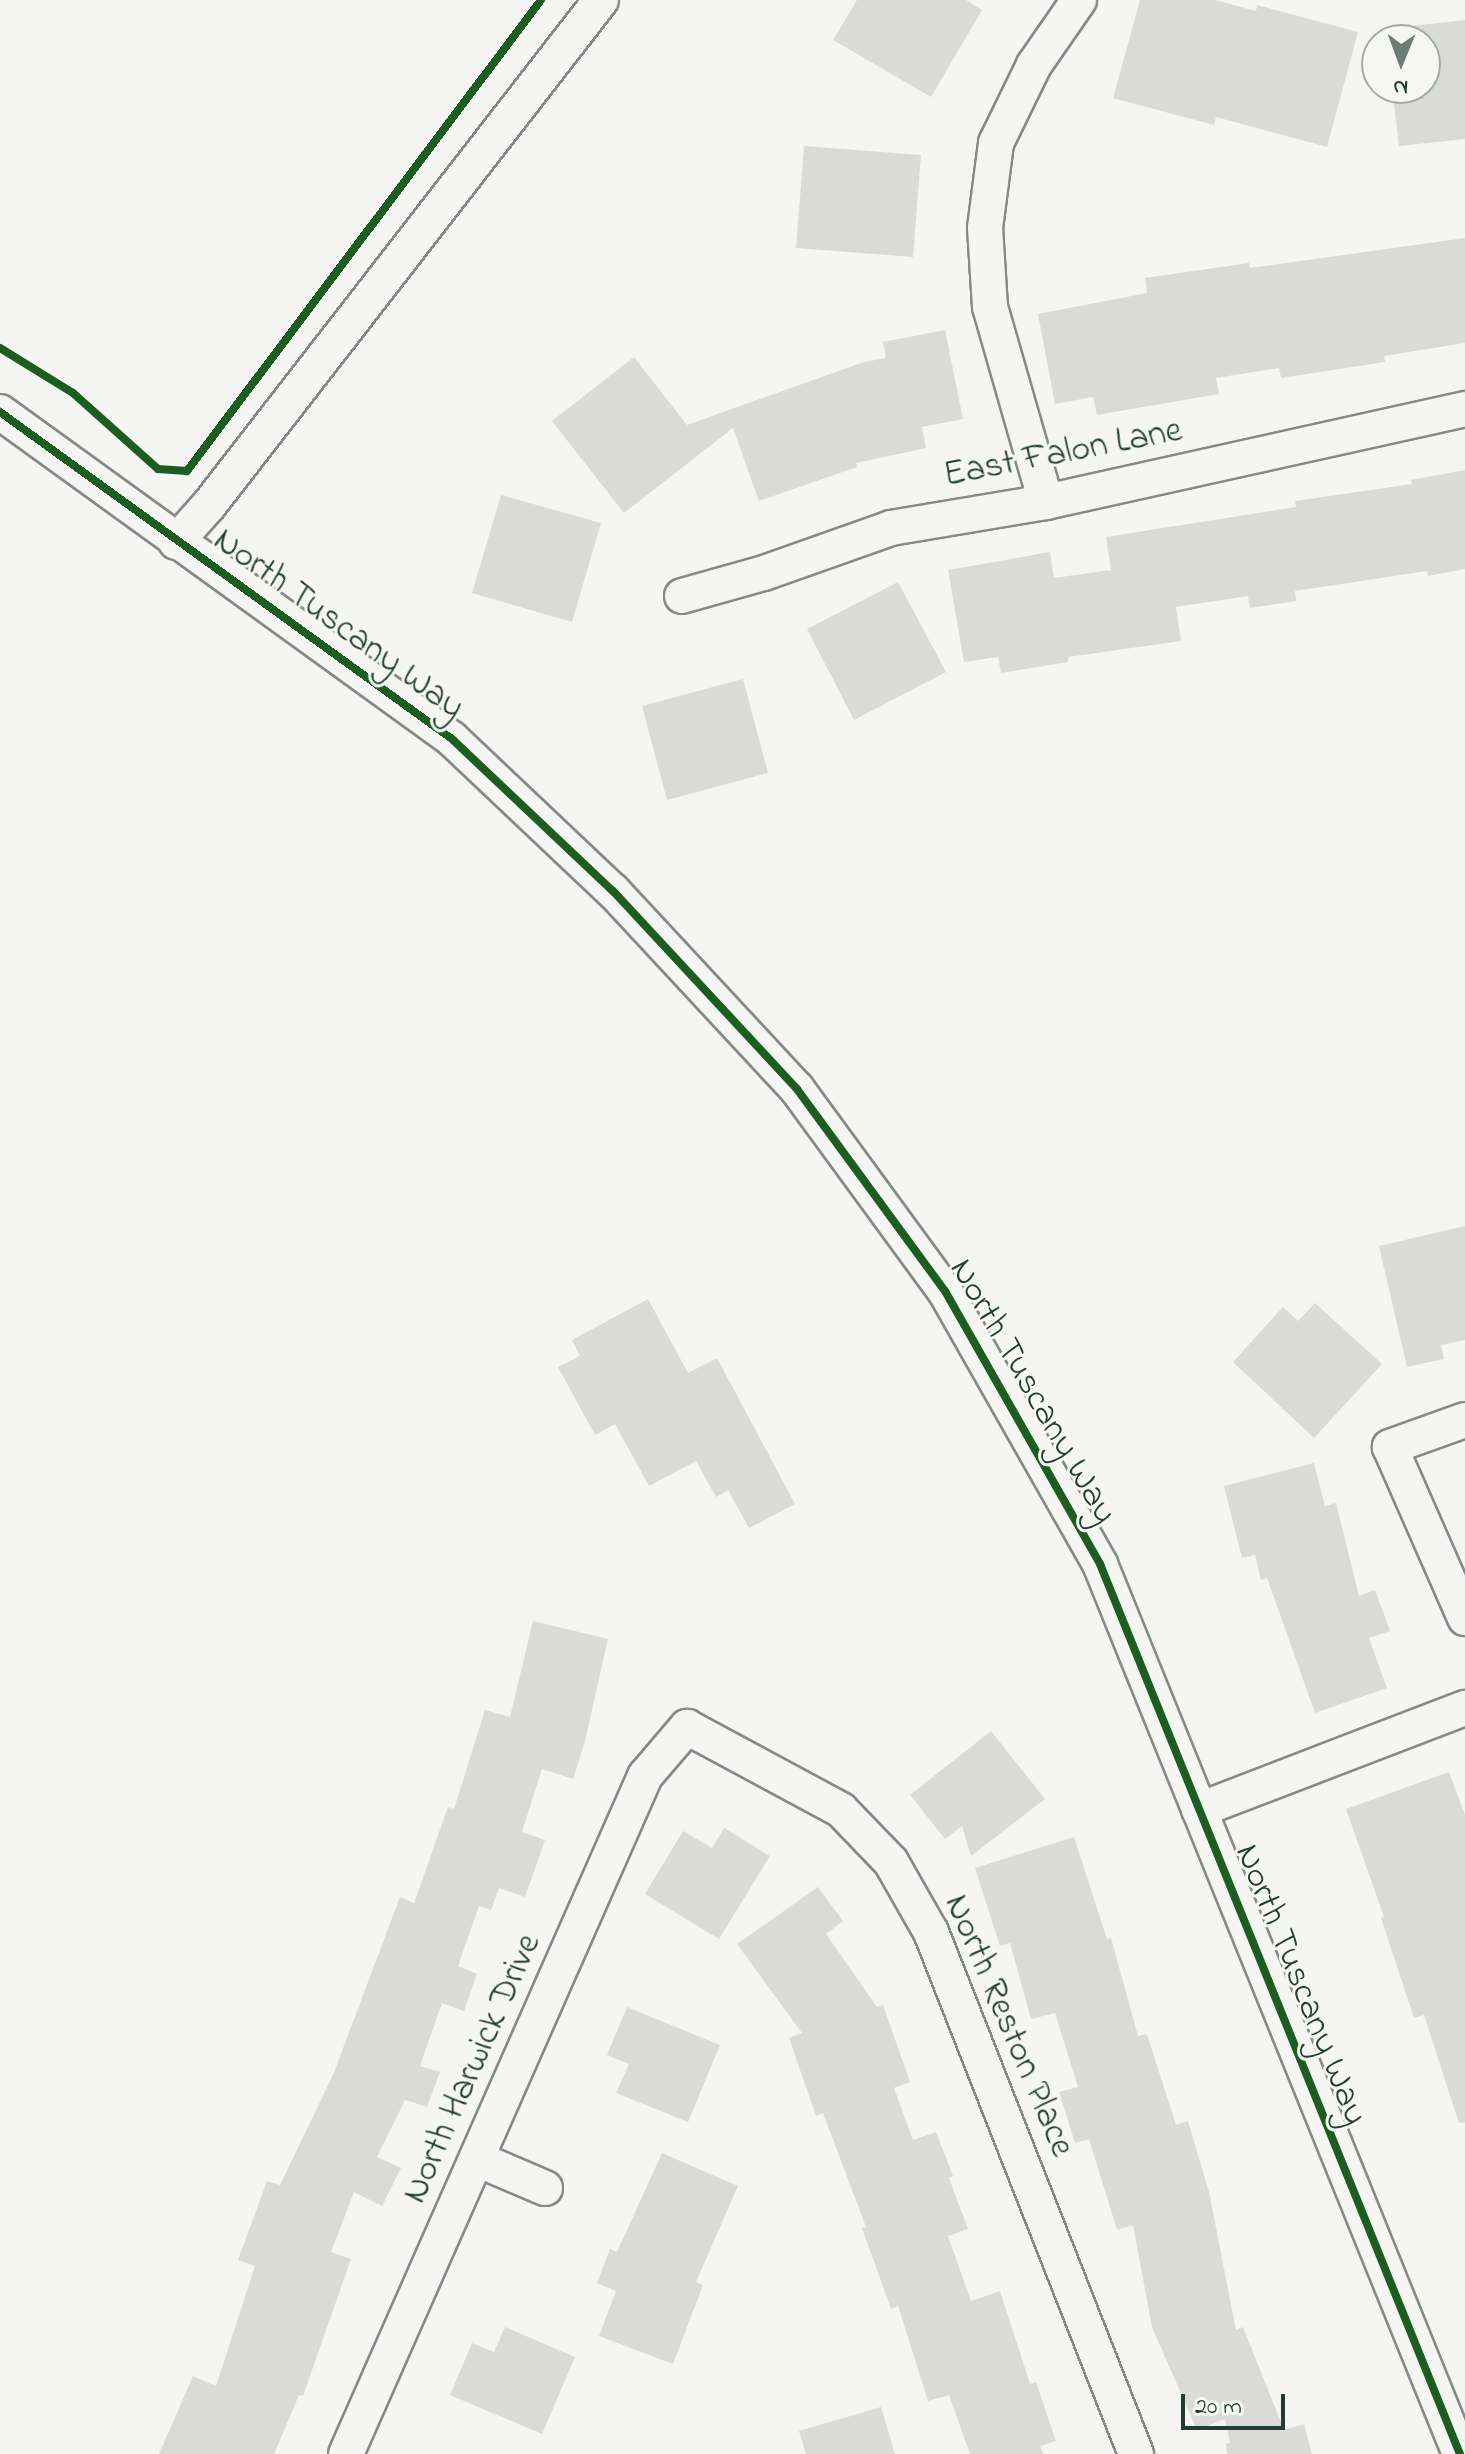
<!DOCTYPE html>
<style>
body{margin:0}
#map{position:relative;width:1465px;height:2454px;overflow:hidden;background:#f5f5f3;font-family:"Indie Flower",sans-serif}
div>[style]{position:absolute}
.building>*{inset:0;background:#dadbd9}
.roads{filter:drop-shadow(2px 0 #858a88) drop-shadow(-2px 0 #858a88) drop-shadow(0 2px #858a88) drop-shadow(0 -2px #858a88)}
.minor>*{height:34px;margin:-17px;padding:0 17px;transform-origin:17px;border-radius:17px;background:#f5f5f3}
.cycleway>*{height:8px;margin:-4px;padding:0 4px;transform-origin:4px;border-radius:4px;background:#1b5e20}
span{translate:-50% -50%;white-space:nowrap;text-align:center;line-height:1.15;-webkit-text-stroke:6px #f6f6f2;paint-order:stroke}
.street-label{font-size:36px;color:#1f3d34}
.north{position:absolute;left:1361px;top:24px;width:80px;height:80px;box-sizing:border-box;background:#f6f6f2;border:2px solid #a0aca6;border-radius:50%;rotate:181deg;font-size:22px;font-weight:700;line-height:32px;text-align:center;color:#1f3d34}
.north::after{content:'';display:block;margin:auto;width:28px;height:36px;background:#6a7d77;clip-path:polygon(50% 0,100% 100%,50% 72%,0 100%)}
.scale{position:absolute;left:1181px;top:2394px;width:104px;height:36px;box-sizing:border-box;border:4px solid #1f3d34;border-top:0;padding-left:10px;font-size:24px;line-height:28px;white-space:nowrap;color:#1f3d34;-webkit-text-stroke:6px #f6f6f2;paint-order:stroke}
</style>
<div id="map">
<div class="building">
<i style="clip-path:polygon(857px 0,966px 0,982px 10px,931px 97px,833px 40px)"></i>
<i style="clip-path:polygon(1140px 0,1215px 0,1256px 11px,1257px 5px,1358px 32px,1327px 147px,1216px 117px,1214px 125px,1113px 98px)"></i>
<i style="clip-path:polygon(1465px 20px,1465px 139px,1399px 146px,1392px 88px,1425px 88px,1425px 40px,1386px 40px,1385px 29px)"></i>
<i style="clip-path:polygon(804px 146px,921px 155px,913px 257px,796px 248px)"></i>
<i style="clip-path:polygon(1465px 238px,1465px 343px,1384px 356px,1385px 362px,1281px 378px,1279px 368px,1216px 378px,1219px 394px,1097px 415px,1093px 397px,1055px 404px,1038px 314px,1147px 293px,1145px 278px,1249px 263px,1250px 268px)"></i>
<i style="clip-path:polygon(945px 330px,963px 419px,922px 427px,926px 448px,856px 463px,857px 467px,759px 501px,733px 428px,624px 513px,552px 421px,634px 357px,687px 425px,864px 362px,886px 358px,883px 342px)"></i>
<i style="clip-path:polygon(1465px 470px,1465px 569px,1428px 576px,1427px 571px,1295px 591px,1296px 601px,1250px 608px,1248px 596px,1176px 607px,1181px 641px,1068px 657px,1068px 662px,1001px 673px,998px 657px,964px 662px,948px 570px,1050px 552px,1054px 578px,1111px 570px,1106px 537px,1296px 507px,1295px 501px,1412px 484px,1411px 480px)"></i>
<i style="clip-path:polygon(501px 495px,601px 523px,572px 622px,472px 593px)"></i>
<i style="clip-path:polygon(898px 582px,946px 672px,854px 720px,807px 629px)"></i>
<i style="clip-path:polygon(743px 679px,768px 773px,667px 800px,642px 706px)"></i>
<i style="clip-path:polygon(1465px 1226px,1465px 1340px,1441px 1345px,1444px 1359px,1407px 1367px,1379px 1246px)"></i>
<i style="clip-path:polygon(648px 1299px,688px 1373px,717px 1358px,795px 1504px,749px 1528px,728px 1490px,716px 1497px,696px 1461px,649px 1486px,615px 1424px,595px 1435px,558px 1367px,580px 1356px,572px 1340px)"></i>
<i style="clip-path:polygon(1315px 1303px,1382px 1364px,1314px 1438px,1233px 1362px,1283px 1307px,1298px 1321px)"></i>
<i style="clip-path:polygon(1314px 1463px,1325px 1506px,1336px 1503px,1359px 1596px,1375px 1590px,1390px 1631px,1369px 1638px,1387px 1688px,1315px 1713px,1267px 1578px,1261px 1580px,1255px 1555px,1242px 1558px,1224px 1486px)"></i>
<i style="clip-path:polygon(533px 1621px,608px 1639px,585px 1741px,573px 1779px,542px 1769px,522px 1832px,545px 1840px,525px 1897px,499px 1888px,491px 1910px,479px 1906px,458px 1966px,477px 1974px,464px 2011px,442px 2003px,420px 2066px,440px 2072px,427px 2107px,405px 2100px,377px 2157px,401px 2168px,382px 2206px,354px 2192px,331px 2252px,351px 2259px,303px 2396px,299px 2395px,274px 2454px,159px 2454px,193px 2376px,216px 2386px,255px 2266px,238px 2260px,267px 2181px,280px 2185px,333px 2075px,400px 1897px,414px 1903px,448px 1807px,454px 1809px,485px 1710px,510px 1717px)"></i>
<i style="clip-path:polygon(991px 1731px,1045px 1799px,971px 1856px,962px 1826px,945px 1839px,910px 1795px)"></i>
<i style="clip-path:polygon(1449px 1772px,1465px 1815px,1465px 2122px,1459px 2123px,1424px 2015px,1414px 2018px,1381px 1918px,1384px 1917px,1346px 1809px)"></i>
<i style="clip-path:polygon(724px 1828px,770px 1856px,719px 1939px,645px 1894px,683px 1831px,712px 1848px)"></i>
<i style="clip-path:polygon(1074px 1837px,1107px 1939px,1111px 1938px,1138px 2036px,1147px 2034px,1176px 2125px,1188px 2121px,1209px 2192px,1236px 2330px,1243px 2327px,1284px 2430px,1304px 2424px,1312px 2454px,1227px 2454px,1226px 2444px,1230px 2443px,1225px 2419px,1197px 2430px,1152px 2327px,1133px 2225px,1117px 2230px,1089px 2139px,1075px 2143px,1059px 2092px,1078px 2087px,1055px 2013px,1031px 2019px,1010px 1943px,1000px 1946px,975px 1868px)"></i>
<i style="clip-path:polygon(818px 1887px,843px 1921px,826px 1934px,877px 2007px,883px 2005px,910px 2082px,894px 2088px,913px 2140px,936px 2132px,953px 2176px,949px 2178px,968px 2229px,948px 2236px,971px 2301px,1000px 2291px,1030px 2384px,1036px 2382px,1056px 2441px,1040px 2446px,1043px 2454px,970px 2454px,949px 2395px,928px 2401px,898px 2306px,891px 2309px,862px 2228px,866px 2227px,823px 2113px,816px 2116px,789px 2038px,802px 2033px,737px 1944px)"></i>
<i style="clip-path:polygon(627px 2007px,720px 2045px,688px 2122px,616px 2093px,629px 2064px,607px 2055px)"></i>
<i style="clip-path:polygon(662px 2153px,738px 2186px,696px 2282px,703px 2285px,673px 2364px,599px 2336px,616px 2291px,597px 2283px,610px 2249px,617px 2252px)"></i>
<i style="clip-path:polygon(505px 2327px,575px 2357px,542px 2434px,450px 2395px,472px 2343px,494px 2352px)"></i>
<i style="clip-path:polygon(881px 2407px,895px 2454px,806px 2454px,799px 2431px)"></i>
</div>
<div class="roads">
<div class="minor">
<i style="left:0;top:412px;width:558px;rotate:35.88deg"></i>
<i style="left:452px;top:739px;width:221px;rotate:43.4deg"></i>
<i style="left:613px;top:891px;width:270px;rotate:47.1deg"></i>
<i style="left:797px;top:1089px;width:250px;rotate:53.8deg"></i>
<i style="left:945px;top:1291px;width:314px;rotate:60.4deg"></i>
<i style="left:1100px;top:1564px;width:960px;rotate:67.98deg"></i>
<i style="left:1046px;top:502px;width:203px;rotate:-106deg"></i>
<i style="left:990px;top:307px;width:79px;rotate:-93.6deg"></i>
<i style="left:985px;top:228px;width:86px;rotate:-82.6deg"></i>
<i style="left:996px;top:143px;width:87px;rotate:-64deg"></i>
<i style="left:1034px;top:65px;width:79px;rotate:-55.3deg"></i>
<i style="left:176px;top:542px;width:50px;rotate:-48.3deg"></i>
<i style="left:209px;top:505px;width:639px;rotate:-52.18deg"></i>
<i style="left:682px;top:596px;width:85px;rotate:-15.7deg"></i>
<i style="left:764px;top:573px;width:135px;rotate:-19.5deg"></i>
<i style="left:891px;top:528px;width:157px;rotate:-9.5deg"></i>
<i style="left:1046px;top:502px;width:429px;rotate:-12.5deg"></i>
<i style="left:1465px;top:1420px;width:80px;rotate:160.2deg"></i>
<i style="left:1390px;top:1447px;width:187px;rotate:66.3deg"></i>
<i style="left:1199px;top:1810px;width:285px;rotate:-21deg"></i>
<i style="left:477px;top:2159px;width:74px;rotate:23.1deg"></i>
<i style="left:346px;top:2454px;width:741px;rotate:-66.2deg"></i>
<i style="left:645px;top:1776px;width:65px;rotate:-49.4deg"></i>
<i style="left:687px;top:1727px;width:175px;rotate:28.3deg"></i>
<i style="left:841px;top:1810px;width:72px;rotate:46.1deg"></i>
<i style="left:891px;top:1862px;width:81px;rotate:60.3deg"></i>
<i style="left:931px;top:1932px;width:561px;rotate:68.56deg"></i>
</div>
</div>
<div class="cycleway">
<i style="left:0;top:348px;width:86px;rotate:31.7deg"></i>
<i style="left:73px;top:393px;width:114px;rotate:41.8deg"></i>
<i style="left:158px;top:469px;width:29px;rotate:4deg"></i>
<i style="left:187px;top:471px;width:589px;rotate:-53.07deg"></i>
<i style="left:0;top:412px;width:558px;rotate:35.88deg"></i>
<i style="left:452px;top:739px;width:221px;rotate:43.4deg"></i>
<i style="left:613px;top:891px;width:270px;rotate:47.1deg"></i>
<i style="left:797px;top:1089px;width:250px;rotate:53.8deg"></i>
<i style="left:945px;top:1291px;width:314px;rotate:60.4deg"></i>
<i style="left:1100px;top:1564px;width:960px;rotate:67.98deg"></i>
</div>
<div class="street-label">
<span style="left:1063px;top:454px;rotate:-11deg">East Falon Lane</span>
<span style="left:338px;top:625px;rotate:36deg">North Tuscany Way</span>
<span style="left:1032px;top:1392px;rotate:60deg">North Tuscany Way</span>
<span style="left:1300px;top:1985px;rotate:68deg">North Tuscany Way</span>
<span style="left:1008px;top:2026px;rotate:67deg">North Reston Place</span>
<span style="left:473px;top:2069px;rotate:-66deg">North Harwick Drive</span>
</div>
<div class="north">N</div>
<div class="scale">20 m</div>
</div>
